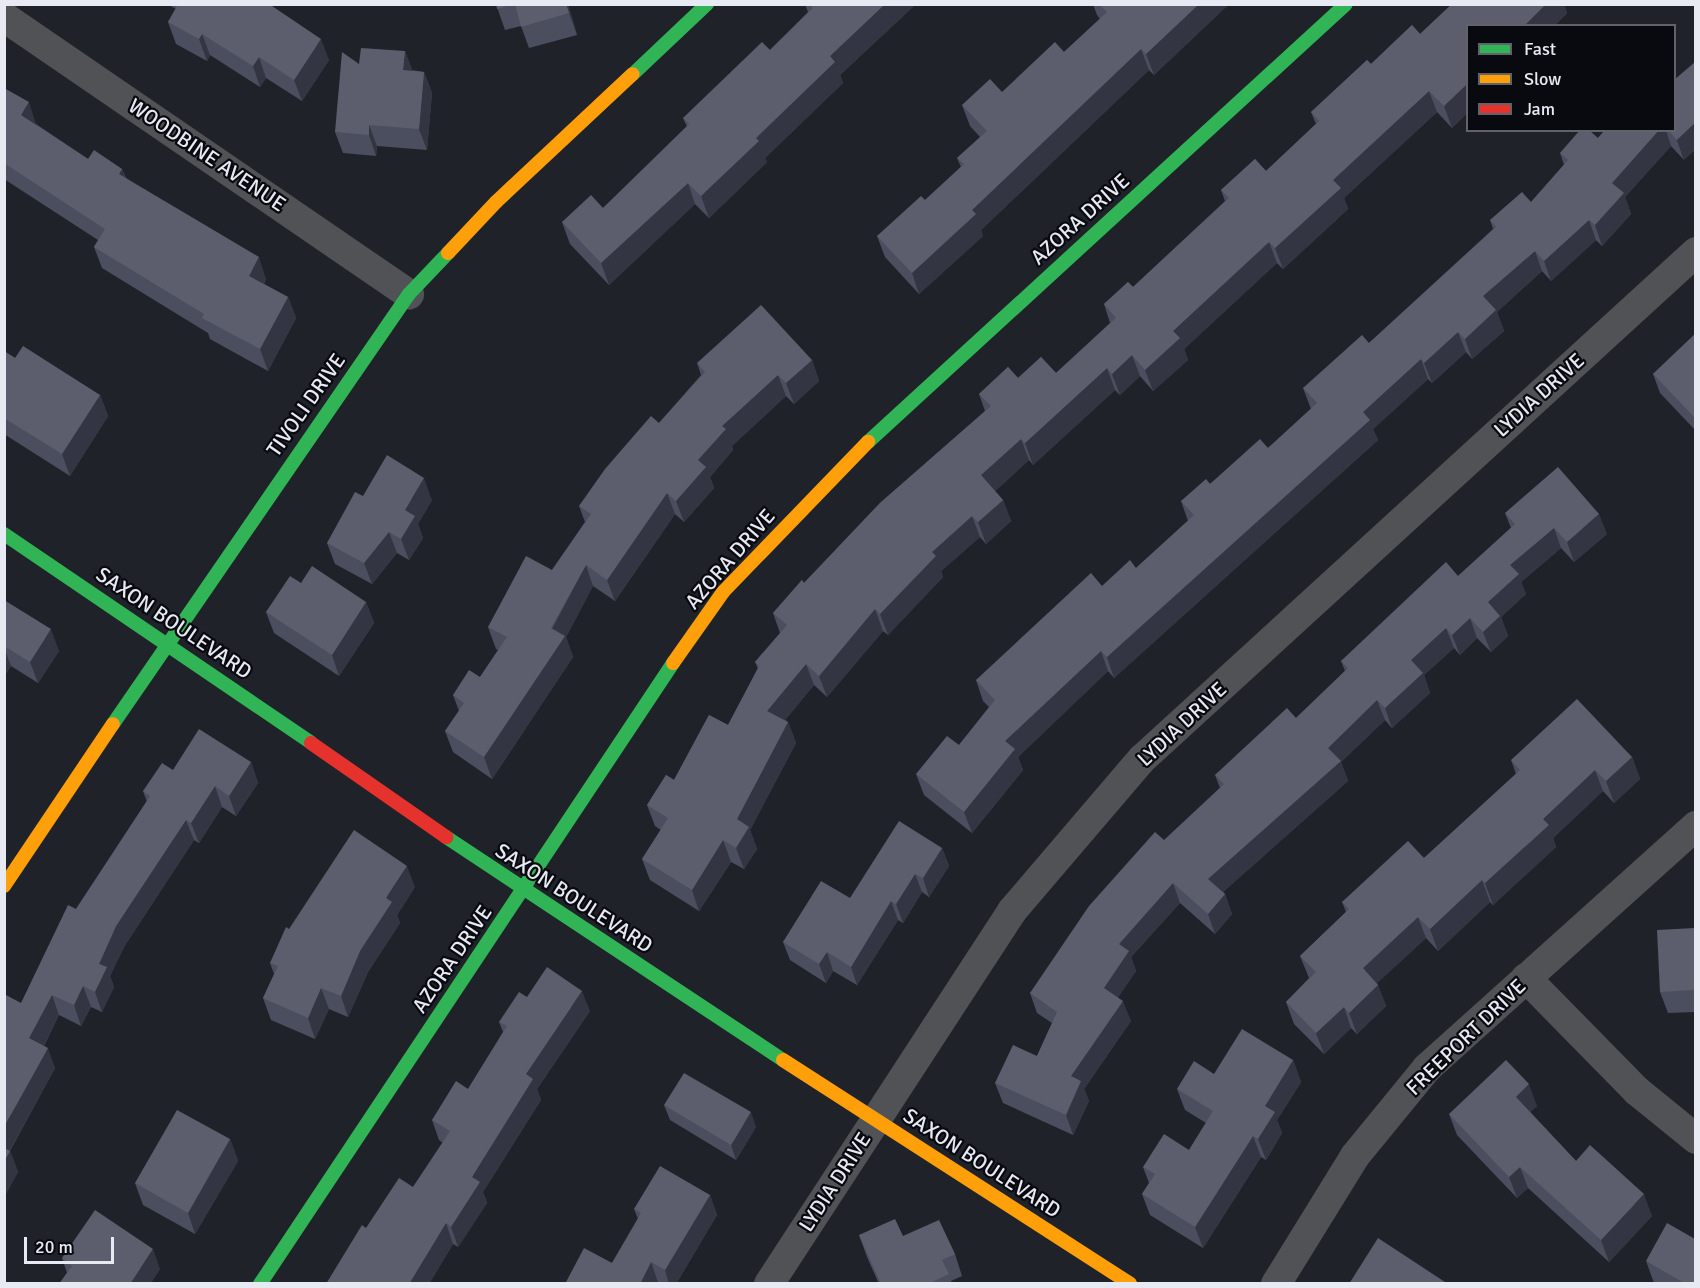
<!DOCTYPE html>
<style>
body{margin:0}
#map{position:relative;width:1700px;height:1288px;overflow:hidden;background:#202229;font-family:Signika,sans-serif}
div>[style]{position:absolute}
.street>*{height:30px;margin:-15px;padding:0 15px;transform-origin:15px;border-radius:15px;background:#515255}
.fast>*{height:14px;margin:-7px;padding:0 7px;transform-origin:7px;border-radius:7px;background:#30b455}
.slow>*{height:14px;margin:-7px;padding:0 7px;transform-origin:7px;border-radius:7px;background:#ff9f0a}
.jam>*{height:14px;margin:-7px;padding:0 7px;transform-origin:7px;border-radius:7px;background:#e5322d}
.wall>*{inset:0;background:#4b4e5e}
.shaded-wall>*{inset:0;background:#333542}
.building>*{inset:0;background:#5c5e6e}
span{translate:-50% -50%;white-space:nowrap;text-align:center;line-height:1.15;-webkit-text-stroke:4.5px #080a10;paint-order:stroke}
.street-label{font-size:21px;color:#e7e9f3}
.frame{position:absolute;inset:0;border:6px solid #e7e9f3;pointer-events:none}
.legend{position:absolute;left:1466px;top:24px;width:210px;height:108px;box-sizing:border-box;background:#080a10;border:2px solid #61636b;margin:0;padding:8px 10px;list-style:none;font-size:18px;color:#e7e9f3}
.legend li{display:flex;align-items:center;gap:12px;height:30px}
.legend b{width:30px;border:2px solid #61636b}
.scale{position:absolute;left:24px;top:1237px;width:90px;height:27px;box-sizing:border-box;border:3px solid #e7e9f3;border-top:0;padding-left:8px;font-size:18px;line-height:21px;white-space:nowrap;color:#e7e9f3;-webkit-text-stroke:4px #080a10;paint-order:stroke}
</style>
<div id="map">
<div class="street">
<i style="left:4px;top:17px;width:491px;rotate:34.4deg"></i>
<i style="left:1526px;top:978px;width:158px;rotate:45.5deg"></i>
<i style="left:1637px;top:1091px;width:76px;rotate:39.1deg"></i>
<i style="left:769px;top:1284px;width:445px;rotate:-56.9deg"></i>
<i style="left:1012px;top:911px;width:200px;rotate:-49.5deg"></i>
<i style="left:1142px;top:759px;width:751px;rotate:-42.46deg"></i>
<i style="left:1276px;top:1284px;width:150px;rotate:-58.3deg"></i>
<i style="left:1355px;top:1156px;width:114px;rotate:-50.7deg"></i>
<i style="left:1427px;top:1068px;width:362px;rotate:-42deg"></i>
</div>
<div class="fast">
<i style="left:633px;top:74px;width:102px;rotate:-43.4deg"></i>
<i style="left:868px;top:442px;width:648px;rotate:-42.5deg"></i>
<i style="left:4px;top:534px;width:371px;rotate:34.2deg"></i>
<i style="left:113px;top:724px;width:522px;rotate:-55.46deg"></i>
<i style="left:409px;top:294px;width:57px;rotate:-46.4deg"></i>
<i style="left:446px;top:837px;width:404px;rotate:33.5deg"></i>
<i style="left:260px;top:1284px;width:746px;rotate:-56.37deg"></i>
</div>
<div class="slow">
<i style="left:448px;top:253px;width:70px;rotate:-46.7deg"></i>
<i style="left:496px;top:202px;width:187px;rotate:-43.1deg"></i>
<i style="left:673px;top:663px;width:87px;rotate:-54.8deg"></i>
<i style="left:723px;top:592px;width:209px;rotate:-46deg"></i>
<i style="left:4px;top:886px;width:195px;rotate:-56.1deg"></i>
<i style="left:783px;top:1060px;width:413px;rotate:32.8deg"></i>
</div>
<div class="jam">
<i style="left:311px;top:743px;width:165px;rotate:34.8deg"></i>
</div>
<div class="wall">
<i style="clip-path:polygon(167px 4px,269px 4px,329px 60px,302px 101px,266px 78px,260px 87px,210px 55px,207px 61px,176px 44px,168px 22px,176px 9px)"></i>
<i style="clip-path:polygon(496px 4px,568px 4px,577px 35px,529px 48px,521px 26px,505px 30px)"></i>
<i style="clip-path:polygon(805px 4px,916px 4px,840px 75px,843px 83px,765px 158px,767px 162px,709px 218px,695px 204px,609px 285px,570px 244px,562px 222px,603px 208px,687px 127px,683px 118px,770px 50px,808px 12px)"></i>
<i style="clip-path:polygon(1093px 4px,1229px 4px,1154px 75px,1149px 70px,981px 230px,983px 236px,919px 294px,885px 257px,877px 236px,925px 200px,961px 167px,957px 158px,980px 137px,970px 126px,962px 105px,1002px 92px,1064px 52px,1100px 19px,1097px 15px)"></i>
<i style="clip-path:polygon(1452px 4px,1564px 4px,1567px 13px,1554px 26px,1467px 26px,1467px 113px,1452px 128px,1437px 112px,1344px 198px,1348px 209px,1283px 269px,1277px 263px,1184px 349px,1188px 360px,1153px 391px,1140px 376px,1120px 395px,1115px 390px,1033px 465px,1029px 460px,995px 491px,1003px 500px,1011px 521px,986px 544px,980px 537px,941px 571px,943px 577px,888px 635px,883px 631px,827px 697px,814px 685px,785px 720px,788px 722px,796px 743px,750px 830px,757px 849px,744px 869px,731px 862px,699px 911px,650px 880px,642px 859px,661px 830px,655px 826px,647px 805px,666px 775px,674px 780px,709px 715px,728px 725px,758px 669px,755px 662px,780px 633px,773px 613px,802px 580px,804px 583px,880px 503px,985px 411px,979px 394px,1008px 367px,1018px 378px,1041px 357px,1056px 373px,1110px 323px,1104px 304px,1128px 282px,1133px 287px,1225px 201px,1221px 190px,1255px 159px,1266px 171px,1316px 124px,1311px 112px,1367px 60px,1371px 64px,1412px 25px,1420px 34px)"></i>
<i style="clip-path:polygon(405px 51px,412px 70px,424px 72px,432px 93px,427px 150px,377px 146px,376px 156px,343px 153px,335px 132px,359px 64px)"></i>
<i style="clip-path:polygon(4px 88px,36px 124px,88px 159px,122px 169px,126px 178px,266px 279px,264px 284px,288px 297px,296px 318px,268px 371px,210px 339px,208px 333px,102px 268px,94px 247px,98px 240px,4px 179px)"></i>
<i style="clip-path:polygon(1605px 130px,1674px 130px,1684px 160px,1671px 146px,1625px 197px,1631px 214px,1602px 246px,1596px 240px,1551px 281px,1542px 271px,1497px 312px,1504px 331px,1472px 359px,1466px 352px,1432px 383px,1428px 379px,1373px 429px,1378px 440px,1114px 678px,1108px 671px,1018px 757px,1023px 770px,972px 833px,924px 795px,916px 774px,959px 745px,989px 707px,983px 701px,976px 680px,1102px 586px,1136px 568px,1188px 521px,1181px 501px,1268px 448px,1311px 409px,1303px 388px,1369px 343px,1493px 229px,1490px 220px,1531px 202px,1564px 165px,1560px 153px,1598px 138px)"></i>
<i style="clip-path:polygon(1695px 334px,1695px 430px,1660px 393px,1653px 374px)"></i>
<i style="clip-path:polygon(4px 351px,15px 358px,100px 395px,108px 416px,70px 476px,4px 434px)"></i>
<i style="clip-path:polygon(812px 360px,819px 381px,794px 404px,786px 396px,732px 446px,733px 450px,710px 477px,714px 488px,684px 522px,675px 514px,615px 601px,593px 586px,566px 637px,573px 657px,492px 779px,453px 752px,445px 731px,459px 711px,453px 695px,480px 677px,498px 650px,496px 649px,488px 627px,552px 570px,585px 522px,579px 506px,659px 423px,701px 375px,697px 363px)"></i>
<i style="clip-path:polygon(363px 496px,432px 500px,418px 524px,423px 538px,409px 560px,397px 553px,372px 584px,335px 564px,327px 543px)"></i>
<i style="clip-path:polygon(1505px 513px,1607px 534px,1574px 562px,1561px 548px,1521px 582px,1526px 594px,1501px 617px,1508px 636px,1491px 652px,1477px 638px,1460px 655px,1454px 648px,1424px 675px,1430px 693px,1392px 728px,1385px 720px,1341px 762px,1348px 781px,1223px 892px,1225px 894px,1232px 914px,1215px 934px,1180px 903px,1131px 957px,1136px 971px,1118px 997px,1131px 1021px,1084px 1089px,1089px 1101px,1073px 1135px,1003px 1103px,995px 1083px,1037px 1056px,1052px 1023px,1037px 1013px,1030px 993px,1220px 788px,1215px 775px,1296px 718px,1345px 671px,1341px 661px,1458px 576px,1511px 528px)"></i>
<i style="clip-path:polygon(301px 583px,366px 602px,374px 623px,339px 676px,274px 633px,266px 612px)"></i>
<i style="clip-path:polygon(4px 600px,59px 651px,38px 683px,11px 666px,4px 676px)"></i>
<i style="clip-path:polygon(1632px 757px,1640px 779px,1614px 803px,1603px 791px,1553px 838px,1556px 847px,1493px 905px,1490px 902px,1438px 951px,1426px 938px,1377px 983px,1386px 1006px,1357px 1034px,1351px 1028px,1324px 1054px,1294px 1024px,1286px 1002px,1309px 978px,1300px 956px,1346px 912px,1342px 902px,1424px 858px,1516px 774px,1511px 760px)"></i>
<i style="clip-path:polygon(251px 762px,258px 783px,236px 816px,222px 807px,199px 843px,194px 840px,124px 947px,110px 976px,114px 987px,102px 1012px,91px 1007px,81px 1026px,59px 1015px,44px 1046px,55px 1068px,10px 1151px,18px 1172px,4px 1197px,21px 1003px,76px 909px,147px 802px,143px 791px,173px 770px)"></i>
<i style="clip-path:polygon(942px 848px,949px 866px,929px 897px,922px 892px,903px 923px,898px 920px,857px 985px,833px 971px,826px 983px,790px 960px,783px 942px,850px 898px)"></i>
<i style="clip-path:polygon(415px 887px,397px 915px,400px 923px,368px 972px,348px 1017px,329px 1009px,315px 1039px,271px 1020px,263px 998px,274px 974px,270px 963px,289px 929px)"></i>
<i style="clip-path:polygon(1695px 928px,1695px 1012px,1668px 1013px,1660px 992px)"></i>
<i style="clip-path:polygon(527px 997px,590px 1011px,537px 1089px,541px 1100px,483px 1192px,487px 1203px,458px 1247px,453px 1244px,429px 1284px,326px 1284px,366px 1228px,413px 1187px,443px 1143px,439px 1140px,432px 1120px,468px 1089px,503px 1032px,499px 1022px)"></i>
<i style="clip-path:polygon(1293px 1060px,1301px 1082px,1277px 1120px,1282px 1133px,1266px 1160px,1261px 1157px,1203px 1248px,1150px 1215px,1142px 1194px,1149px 1183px,1143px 1167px,1189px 1150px,1206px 1123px,1185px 1110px,1177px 1089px,1214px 1074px)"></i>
<i style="clip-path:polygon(664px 1105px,756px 1127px,736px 1160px,670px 1120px)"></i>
<i style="clip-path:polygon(1537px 1106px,1530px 1112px,1576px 1161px,1652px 1216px,1609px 1262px,1528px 1188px,1517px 1198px,1457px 1135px,1449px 1114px)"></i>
<i style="clip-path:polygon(230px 1139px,238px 1161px,195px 1234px,143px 1205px,135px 1183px)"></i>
<i style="clip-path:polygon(710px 1195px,717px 1215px,676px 1284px,661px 1284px,658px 1282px,657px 1284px,565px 1284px,612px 1263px,638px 1219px,634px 1209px)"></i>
<i style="clip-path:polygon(859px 1235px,903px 1236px,955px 1254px,962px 1276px,951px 1281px,952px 1284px,879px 1284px,867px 1257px)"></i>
<i style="clip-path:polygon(62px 1258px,160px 1269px,150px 1284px,59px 1284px,67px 1273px)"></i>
<i style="clip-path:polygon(1646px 1261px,1695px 1284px,1655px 1284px,1654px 1283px)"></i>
</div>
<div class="shaded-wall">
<i style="clip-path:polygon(566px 4px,568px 4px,577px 35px,569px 13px)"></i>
<i style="clip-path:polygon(885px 4px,916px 4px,840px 75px,843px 83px,765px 158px,767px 162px,709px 218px,701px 196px,756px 138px,830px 56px)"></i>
<i style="clip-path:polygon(1199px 4px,1229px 4px,1154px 75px,1146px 54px)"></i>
<i style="clip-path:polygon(1546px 4px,1564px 4px,1567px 13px,1554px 26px,1524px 26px)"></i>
<i style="clip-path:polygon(202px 34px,210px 55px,207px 61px,199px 39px)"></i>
<i style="clip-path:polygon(321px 39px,329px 60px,302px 101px,294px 80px)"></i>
<i style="clip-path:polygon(1141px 49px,1149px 70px,981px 230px,983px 236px,919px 294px,912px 273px,972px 210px)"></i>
<i style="clip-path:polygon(405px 51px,413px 72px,403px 70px)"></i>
<i style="clip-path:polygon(259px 57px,266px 78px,260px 87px,253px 66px)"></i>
<i style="clip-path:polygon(424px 72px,432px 93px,427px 150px,419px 129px)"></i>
<i style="clip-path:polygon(1467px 84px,1467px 113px,1452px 128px,1444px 106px)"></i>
<i style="clip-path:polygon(1429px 91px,1437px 112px,1344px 198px,1348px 209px,1283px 269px,1275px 248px,1333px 180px)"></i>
<i style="clip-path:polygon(29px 102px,36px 124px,29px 136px,21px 115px)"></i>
<i style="clip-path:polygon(1695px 123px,1695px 150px,1684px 160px,1677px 140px)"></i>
<i style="clip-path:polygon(369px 125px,377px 146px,376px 156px,369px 135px)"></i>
<i style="clip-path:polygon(1659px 130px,1666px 130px,1671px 146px,1625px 197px,1631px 214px,1602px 246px,1595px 225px,1612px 183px)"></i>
<i style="clip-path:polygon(122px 169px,130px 191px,119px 174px)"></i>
<i style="clip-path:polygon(688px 183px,695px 204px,609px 285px,601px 263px)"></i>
<i style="clip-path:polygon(1589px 220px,1596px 240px,1551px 281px,1544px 261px)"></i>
<i style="clip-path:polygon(1269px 242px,1277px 263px,1184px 349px,1188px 360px,1153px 391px,1145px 370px,1173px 331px)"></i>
<i style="clip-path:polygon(1535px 251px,1542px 271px,1497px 312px,1504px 331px,1472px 359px,1465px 339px,1483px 296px)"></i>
<i style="clip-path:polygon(259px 257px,266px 279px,256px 297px,249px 276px)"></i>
<i style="clip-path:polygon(288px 297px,296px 318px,268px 371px,260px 349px)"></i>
<i style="clip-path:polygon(1458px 332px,1466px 352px,1432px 383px,1424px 363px)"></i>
<i style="clip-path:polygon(1132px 355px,1140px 376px,1120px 395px,1112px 374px)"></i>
<i style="clip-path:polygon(1421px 359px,1428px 379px,1373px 429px,1378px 440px,1114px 678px,1107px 657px,1363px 412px)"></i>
<i style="clip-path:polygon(812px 360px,819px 381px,794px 404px,786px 383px)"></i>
<i style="clip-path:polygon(1107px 368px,1115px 390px,1033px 465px,1025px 443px)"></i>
<i style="clip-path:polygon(778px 375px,786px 396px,732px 446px,733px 450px,710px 477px,714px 488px,684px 522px,676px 501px,698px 460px,722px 426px)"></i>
<i style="clip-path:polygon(100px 395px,108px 416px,70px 476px,62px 454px)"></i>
<i style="clip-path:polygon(1021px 439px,1029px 460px,989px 497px,981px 475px)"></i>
<i style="clip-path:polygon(424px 478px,432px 500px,418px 524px,423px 538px,409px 560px,401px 539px,405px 510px)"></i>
<i style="clip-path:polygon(667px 493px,675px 514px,615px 601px,607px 580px)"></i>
<i style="clip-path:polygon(1003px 500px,1011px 521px,986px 544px,978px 522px)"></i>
<i style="clip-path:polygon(1599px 514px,1607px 534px,1574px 562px,1567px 542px)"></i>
<i style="clip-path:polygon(972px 516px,980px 537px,941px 571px,943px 577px,888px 635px,880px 614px,932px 552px)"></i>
<i style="clip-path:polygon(1554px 528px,1561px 548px,1521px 582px,1526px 594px,1501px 617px,1508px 636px,1491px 652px,1483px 632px,1488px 602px,1510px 565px)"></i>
<i style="clip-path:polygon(389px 532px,397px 553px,372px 584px,364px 563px)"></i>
<i style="clip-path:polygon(586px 565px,593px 586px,566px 637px,573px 657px,492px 779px,484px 757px)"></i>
<i style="clip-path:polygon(366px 602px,374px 623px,339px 676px,332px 655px)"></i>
<i style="clip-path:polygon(875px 609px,883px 631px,827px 697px,819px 676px)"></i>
<i style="clip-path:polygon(1470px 618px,1477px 638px,1460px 655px,1452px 635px)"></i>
<i style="clip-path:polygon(1446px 628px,1454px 648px,1424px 675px,1430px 693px,1392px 728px,1385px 708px,1411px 660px)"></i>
<i style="clip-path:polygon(51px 629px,59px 651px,38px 683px,30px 662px)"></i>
<i style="clip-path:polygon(4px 648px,11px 666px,4px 676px)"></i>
<i style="clip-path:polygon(1101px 651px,1108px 671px,1018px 757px,1023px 770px,972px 833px,964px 812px,1005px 741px)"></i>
<i style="clip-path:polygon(806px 664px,814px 685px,775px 732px,767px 711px)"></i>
<i style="clip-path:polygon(1377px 700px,1385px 720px,1341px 762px,1348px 781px,1215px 899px,1208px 879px,1328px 748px)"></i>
<i style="clip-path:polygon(788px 722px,796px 743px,750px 830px,757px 849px,744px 869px,736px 848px,737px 819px)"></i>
<i style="clip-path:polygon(1632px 757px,1640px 779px,1614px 803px,1606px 781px)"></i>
<i style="clip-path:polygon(251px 762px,258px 783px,236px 816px,229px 796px)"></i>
<i style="clip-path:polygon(1595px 770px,1603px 791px,1553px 838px,1556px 847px,1493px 905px,1485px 883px,1543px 819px)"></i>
<i style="clip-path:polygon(215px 786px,222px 807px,199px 843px,191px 823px)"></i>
<i style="clip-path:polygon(186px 820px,194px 840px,124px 947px,110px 976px,114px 987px,102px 1012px,95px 992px,99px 964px,116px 926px)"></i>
<i style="clip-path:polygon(723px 840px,731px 862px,699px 911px,692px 890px)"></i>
<i style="clip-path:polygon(942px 848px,949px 866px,929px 897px,923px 878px)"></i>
<i style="clip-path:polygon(407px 866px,415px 887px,397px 915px,400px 923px,368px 972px,348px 1017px,341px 996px,360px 951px,386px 898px)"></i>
<i style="clip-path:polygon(915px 874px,922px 892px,903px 923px,896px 904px)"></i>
<i style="clip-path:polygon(1482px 880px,1490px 902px,1438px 951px,1430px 929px)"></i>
<i style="clip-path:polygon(1173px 883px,1180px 903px,1131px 957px,1136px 971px,1111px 1008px,1104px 988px,1119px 944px)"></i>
<i style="clip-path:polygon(1225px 894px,1232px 914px,1215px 934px,1208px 914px)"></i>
<i style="clip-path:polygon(891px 901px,898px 920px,857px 985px,851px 967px)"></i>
<i style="clip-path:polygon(1418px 917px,1426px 938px,1371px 989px,1363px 968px)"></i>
<i style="clip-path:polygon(827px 952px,833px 971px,826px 983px,819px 964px)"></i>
<i style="clip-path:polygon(1378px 985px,1386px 1006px,1357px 1034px,1349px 1013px)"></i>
<i style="clip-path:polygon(83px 986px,91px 1007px,81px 1026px,74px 1005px)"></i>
<i style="clip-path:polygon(321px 988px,329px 1009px,315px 1039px,308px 1018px)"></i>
<i style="clip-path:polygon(582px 991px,590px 1011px,537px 1089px,541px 1100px,483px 1192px,487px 1203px,458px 1247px,451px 1227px,472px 1177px,526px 1074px)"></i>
<i style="clip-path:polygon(52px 995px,59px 1015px,37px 1059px,29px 1038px)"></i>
<i style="clip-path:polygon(1123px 1001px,1131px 1021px,1084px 1089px,1089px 1101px,1073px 1135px,1066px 1115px,1071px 1076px)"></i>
<i style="clip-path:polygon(1344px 1007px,1351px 1028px,1324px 1054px,1316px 1033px)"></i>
<i style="clip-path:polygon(48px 1048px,55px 1068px,4px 1161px,4px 1127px)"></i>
<i style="clip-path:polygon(1293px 1060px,1301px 1082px,1277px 1120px,1282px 1133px,1266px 1160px,1258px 1139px,1265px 1106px)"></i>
<i style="clip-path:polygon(1529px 1084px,1537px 1106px,1523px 1118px,1516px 1097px)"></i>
<i style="clip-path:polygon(751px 1112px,756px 1127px,736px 1160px,731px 1145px)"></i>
<i style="clip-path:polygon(1253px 1136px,1261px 1157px,1203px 1248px,1195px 1227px)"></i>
<i style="clip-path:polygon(230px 1139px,238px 1161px,195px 1234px,188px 1213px)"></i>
<i style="clip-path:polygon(10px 1151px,18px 1172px,4px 1197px,4px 1162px)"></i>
<i style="clip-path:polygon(1520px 1167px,1528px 1188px,1517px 1198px,1509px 1177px)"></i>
<i style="clip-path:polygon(1644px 1194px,1652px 1216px,1609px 1262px,1601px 1240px)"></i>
<i style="clip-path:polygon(710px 1195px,717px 1215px,676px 1284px,669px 1284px,665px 1270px)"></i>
<i style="clip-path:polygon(446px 1223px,453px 1244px,429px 1284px,409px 1284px)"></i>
<i style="clip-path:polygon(153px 1249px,160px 1269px,150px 1284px,130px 1284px)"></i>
<i style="clip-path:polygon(651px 1262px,658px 1282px,657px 1284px,640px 1284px)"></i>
</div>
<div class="building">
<i style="clip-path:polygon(178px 4px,269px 4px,321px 39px,294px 80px,259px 57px,253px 66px,202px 34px,199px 39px,168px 22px)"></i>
<i style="clip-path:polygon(496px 4px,513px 4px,497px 9px)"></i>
<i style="clip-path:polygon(515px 4px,566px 4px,569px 13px,521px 27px)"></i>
<i style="clip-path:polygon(809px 4px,885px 4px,830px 56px,835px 62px,756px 138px,759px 141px,701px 196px,688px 183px,601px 263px,562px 222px,591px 195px,603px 208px,689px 124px,683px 118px,762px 42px,770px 50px,813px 8px)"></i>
<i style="clip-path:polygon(1099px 4px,1199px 4px,1146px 54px,1141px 49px,972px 210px,976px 214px,912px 273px,877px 236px,921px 196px,925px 200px,964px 164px,957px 158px,987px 131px,962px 105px,990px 79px,1002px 92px,1055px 42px,1064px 52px,1107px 12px)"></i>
<i style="clip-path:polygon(1452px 4px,1546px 4px,1524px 26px,1467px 26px,1467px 84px,1444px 106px,1429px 91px,1333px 180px,1341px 188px,1275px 248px,1269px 242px,1173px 331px,1180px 338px,1145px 370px,1132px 355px,1112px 374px,1107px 368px,1025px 443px,1021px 439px,981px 475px,1003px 500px,978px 522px,972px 516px,932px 552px,936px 556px,880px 614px,875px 609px,819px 676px,806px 664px,767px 711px,788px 722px,737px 819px,749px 827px,736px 848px,723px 840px,692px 890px,642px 859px,668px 818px,647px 805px,666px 775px,674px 780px,709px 715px,728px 725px,759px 666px,755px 662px,787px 625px,773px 613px,802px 580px,804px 583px,880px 503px,991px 406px,979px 394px,1008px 367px,1018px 378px,1041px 357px,1056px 373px,1116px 318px,1104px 304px,1128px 282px,1133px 287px,1229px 198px,1221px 190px,1255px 159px,1266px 171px,1319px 121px,1311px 112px,1367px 60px,1371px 64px,1412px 25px,1420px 34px)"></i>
<i style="clip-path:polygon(361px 48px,405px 51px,403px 70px,424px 72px,419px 129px,369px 125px,369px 135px,335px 132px,342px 52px,359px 64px)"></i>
<i style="clip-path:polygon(1695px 62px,1695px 123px,1677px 140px,1668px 130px,1674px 130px,1674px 80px)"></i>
<i style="clip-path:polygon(4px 88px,29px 102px,21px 115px,88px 159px,94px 150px,122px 169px,119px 174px,259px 257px,249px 276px,288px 297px,260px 349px,202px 318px,204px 314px,94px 247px,105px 229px,4px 163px)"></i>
<i style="clip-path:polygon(1580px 130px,1589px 130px,1598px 138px,1605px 130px,1659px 130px,1612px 183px,1624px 193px,1595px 225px,1589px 220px,1544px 261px,1535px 251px,1483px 296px,1496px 310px,1465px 339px,1458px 332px,1424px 363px,1421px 359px,1363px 412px,1370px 420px,1107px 657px,1101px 651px,1005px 741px,1015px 749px,964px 812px,916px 774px,947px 736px,959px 745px,995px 700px,976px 680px,1091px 573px,1102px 586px,1130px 560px,1136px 568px,1194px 515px,1181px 501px,1206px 479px,1210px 484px,1260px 439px,1268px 448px,1317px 403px,1303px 388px,1362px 335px,1369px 343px,1496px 227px,1490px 220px,1522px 192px,1531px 202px,1568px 160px,1560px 153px)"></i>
<i style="clip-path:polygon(761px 305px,812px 360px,786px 383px,778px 375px,722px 426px,726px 429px,698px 460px,706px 467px,676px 501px,667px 493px,607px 580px,586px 565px,551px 628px,565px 636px,484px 757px,445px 731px,464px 703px,453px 695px,469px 670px,480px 677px,507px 637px,488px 627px,526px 556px,552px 570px,591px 514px,579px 506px,605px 469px,651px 416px,659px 423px,705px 372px,697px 363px)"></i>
<i style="clip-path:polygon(1695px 334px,1695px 418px,1653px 374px)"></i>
<i style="clip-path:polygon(23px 346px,100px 395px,62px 454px,4px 418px,4px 351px,15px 358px)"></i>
<i style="clip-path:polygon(387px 455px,424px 478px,405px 510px,415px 516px,401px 539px,389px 532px,364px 563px,327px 543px,355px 492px,363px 496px)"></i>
<i style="clip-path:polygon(1558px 467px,1599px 514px,1567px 542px,1554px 528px,1510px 565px,1519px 574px,1488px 602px,1500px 616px,1483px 632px,1470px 618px,1452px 635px,1446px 628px,1411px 660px,1423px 673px,1385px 708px,1377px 700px,1328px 748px,1341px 761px,1208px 879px,1225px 894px,1208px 914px,1173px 883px,1119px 944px,1129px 951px,1104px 988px,1123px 1001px,1071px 1076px,1081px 1081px,1066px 1115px,995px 1083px,1013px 1045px,1037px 1056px,1057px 1012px,1030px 993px,1089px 906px,1155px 832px,1164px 840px,1224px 784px,1215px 775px,1287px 708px,1296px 718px,1348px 668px,1341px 661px,1446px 562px,1458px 576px,1515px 524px,1505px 513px)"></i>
<i style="clip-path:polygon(312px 566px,366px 602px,332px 655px,266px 612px,290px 576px,301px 583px)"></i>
<i style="clip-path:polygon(4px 600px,51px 629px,30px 662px,4px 646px)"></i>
<i style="clip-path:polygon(1577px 699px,1632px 757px,1606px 781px,1595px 770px,1543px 819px,1549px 825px,1485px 883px,1482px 880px,1430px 929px,1418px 917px,1363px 968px,1378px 985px,1349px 1013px,1344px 1007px,1316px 1033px,1286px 1002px,1316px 972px,1300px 956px,1349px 909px,1342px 902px,1408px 841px,1424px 858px,1520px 770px,1511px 760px)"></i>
<i style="clip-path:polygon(199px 729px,251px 762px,229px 796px,215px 786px,191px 823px,186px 820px,116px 926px,99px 964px,107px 967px,95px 992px,83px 986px,74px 1005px,52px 995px,29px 1038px,48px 1048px,4px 1127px,4px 998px,6px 995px,21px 1003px,68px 905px,76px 909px,150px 796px,143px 791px,162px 763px,173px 770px)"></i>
<i style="clip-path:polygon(899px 821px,942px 848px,923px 878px,915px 874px,896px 904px,891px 901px,851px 967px,827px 952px,819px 964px,783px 942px,821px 881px,850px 898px)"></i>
<i style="clip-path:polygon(354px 830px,407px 866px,386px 898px,392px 902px,360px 951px,341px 996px,321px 988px,308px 1018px,263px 998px,278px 966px,270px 963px,286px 927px,289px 929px)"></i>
<i style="clip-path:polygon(1695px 928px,1695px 990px,1660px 992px,1657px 930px)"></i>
<i style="clip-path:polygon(547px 967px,582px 991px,526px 1074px,533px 1079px,472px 1177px,480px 1182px,451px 1227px,446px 1223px,409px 1284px,326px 1284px,362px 1225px,366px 1228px,399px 1178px,413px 1187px,450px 1131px,432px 1120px,456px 1081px,468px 1089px,507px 1026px,499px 1022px,519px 992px,527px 997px)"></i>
<i style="clip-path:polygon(1242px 1029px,1293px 1060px,1265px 1106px,1275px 1112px,1258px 1139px,1253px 1136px,1195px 1227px,1142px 1194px,1155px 1174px,1143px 1167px,1164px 1134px,1189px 1150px,1213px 1111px,1177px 1089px,1194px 1061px,1214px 1074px)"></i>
<i style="clip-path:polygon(1506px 1060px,1529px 1084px,1516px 1097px,1576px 1161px,1590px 1145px,1644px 1194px,1601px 1240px,1520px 1167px,1509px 1177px,1449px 1114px)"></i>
<i style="clip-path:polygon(684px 1073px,751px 1112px,731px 1145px,664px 1105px)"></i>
<i style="clip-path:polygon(177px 1110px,230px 1139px,188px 1213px,135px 1183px)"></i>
<i style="clip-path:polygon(4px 1148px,10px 1151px,4px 1162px)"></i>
<i style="clip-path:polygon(660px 1166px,710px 1195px,665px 1270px,651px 1262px,640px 1284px,565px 1284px,584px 1248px,612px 1263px,641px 1213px,634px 1209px)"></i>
<i style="clip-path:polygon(95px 1210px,153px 1249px,130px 1284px,59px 1284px,72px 1266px,62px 1258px)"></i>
<i style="clip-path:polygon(895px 1219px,903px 1236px,939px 1220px,955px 1254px,942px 1260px,949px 1274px,928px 1284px,881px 1284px,859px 1235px)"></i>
<i style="clip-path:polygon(1667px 1223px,1695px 1239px,1695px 1284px,1686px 1284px,1646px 1261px)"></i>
<i style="clip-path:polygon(1378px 1238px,1448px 1284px,1349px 1284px)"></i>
</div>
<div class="street-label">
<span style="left:207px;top:155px;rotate:34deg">WOODBINE AVENUE</span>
<span style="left:1080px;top:219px;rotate:-42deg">AZORA DRIVE</span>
<span style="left:1539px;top:395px;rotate:-42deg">LYDIA DRIVE</span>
<span style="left:306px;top:405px;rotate:-55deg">TIVOLI DRIVE</span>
<span style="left:730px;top:559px;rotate:-49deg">AZORA DRIVE</span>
<span style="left:174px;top:623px;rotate:34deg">SAXON BOULEVARD</span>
<span style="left:1182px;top:724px;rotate:-43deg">LYDIA DRIVE</span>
<span style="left:574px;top:898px;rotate:33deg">SAXON BOULEVARD</span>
<span style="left:452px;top:959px;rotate:-56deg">AZORA DRIVE</span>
<span style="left:1466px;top:1037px;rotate:-44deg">FREEPORT DRIVE</span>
<span style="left:982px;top:1163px;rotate:33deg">SAXON BOULEVARD</span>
<span style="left:835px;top:1182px;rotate:-57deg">LYDIA DRIVE</span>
</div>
<div class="frame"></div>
<ul class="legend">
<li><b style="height:8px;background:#30b455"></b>Fast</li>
<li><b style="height:8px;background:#ff9f0a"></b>Slow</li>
<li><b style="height:8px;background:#e5322d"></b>Jam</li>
</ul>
<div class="scale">20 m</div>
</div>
